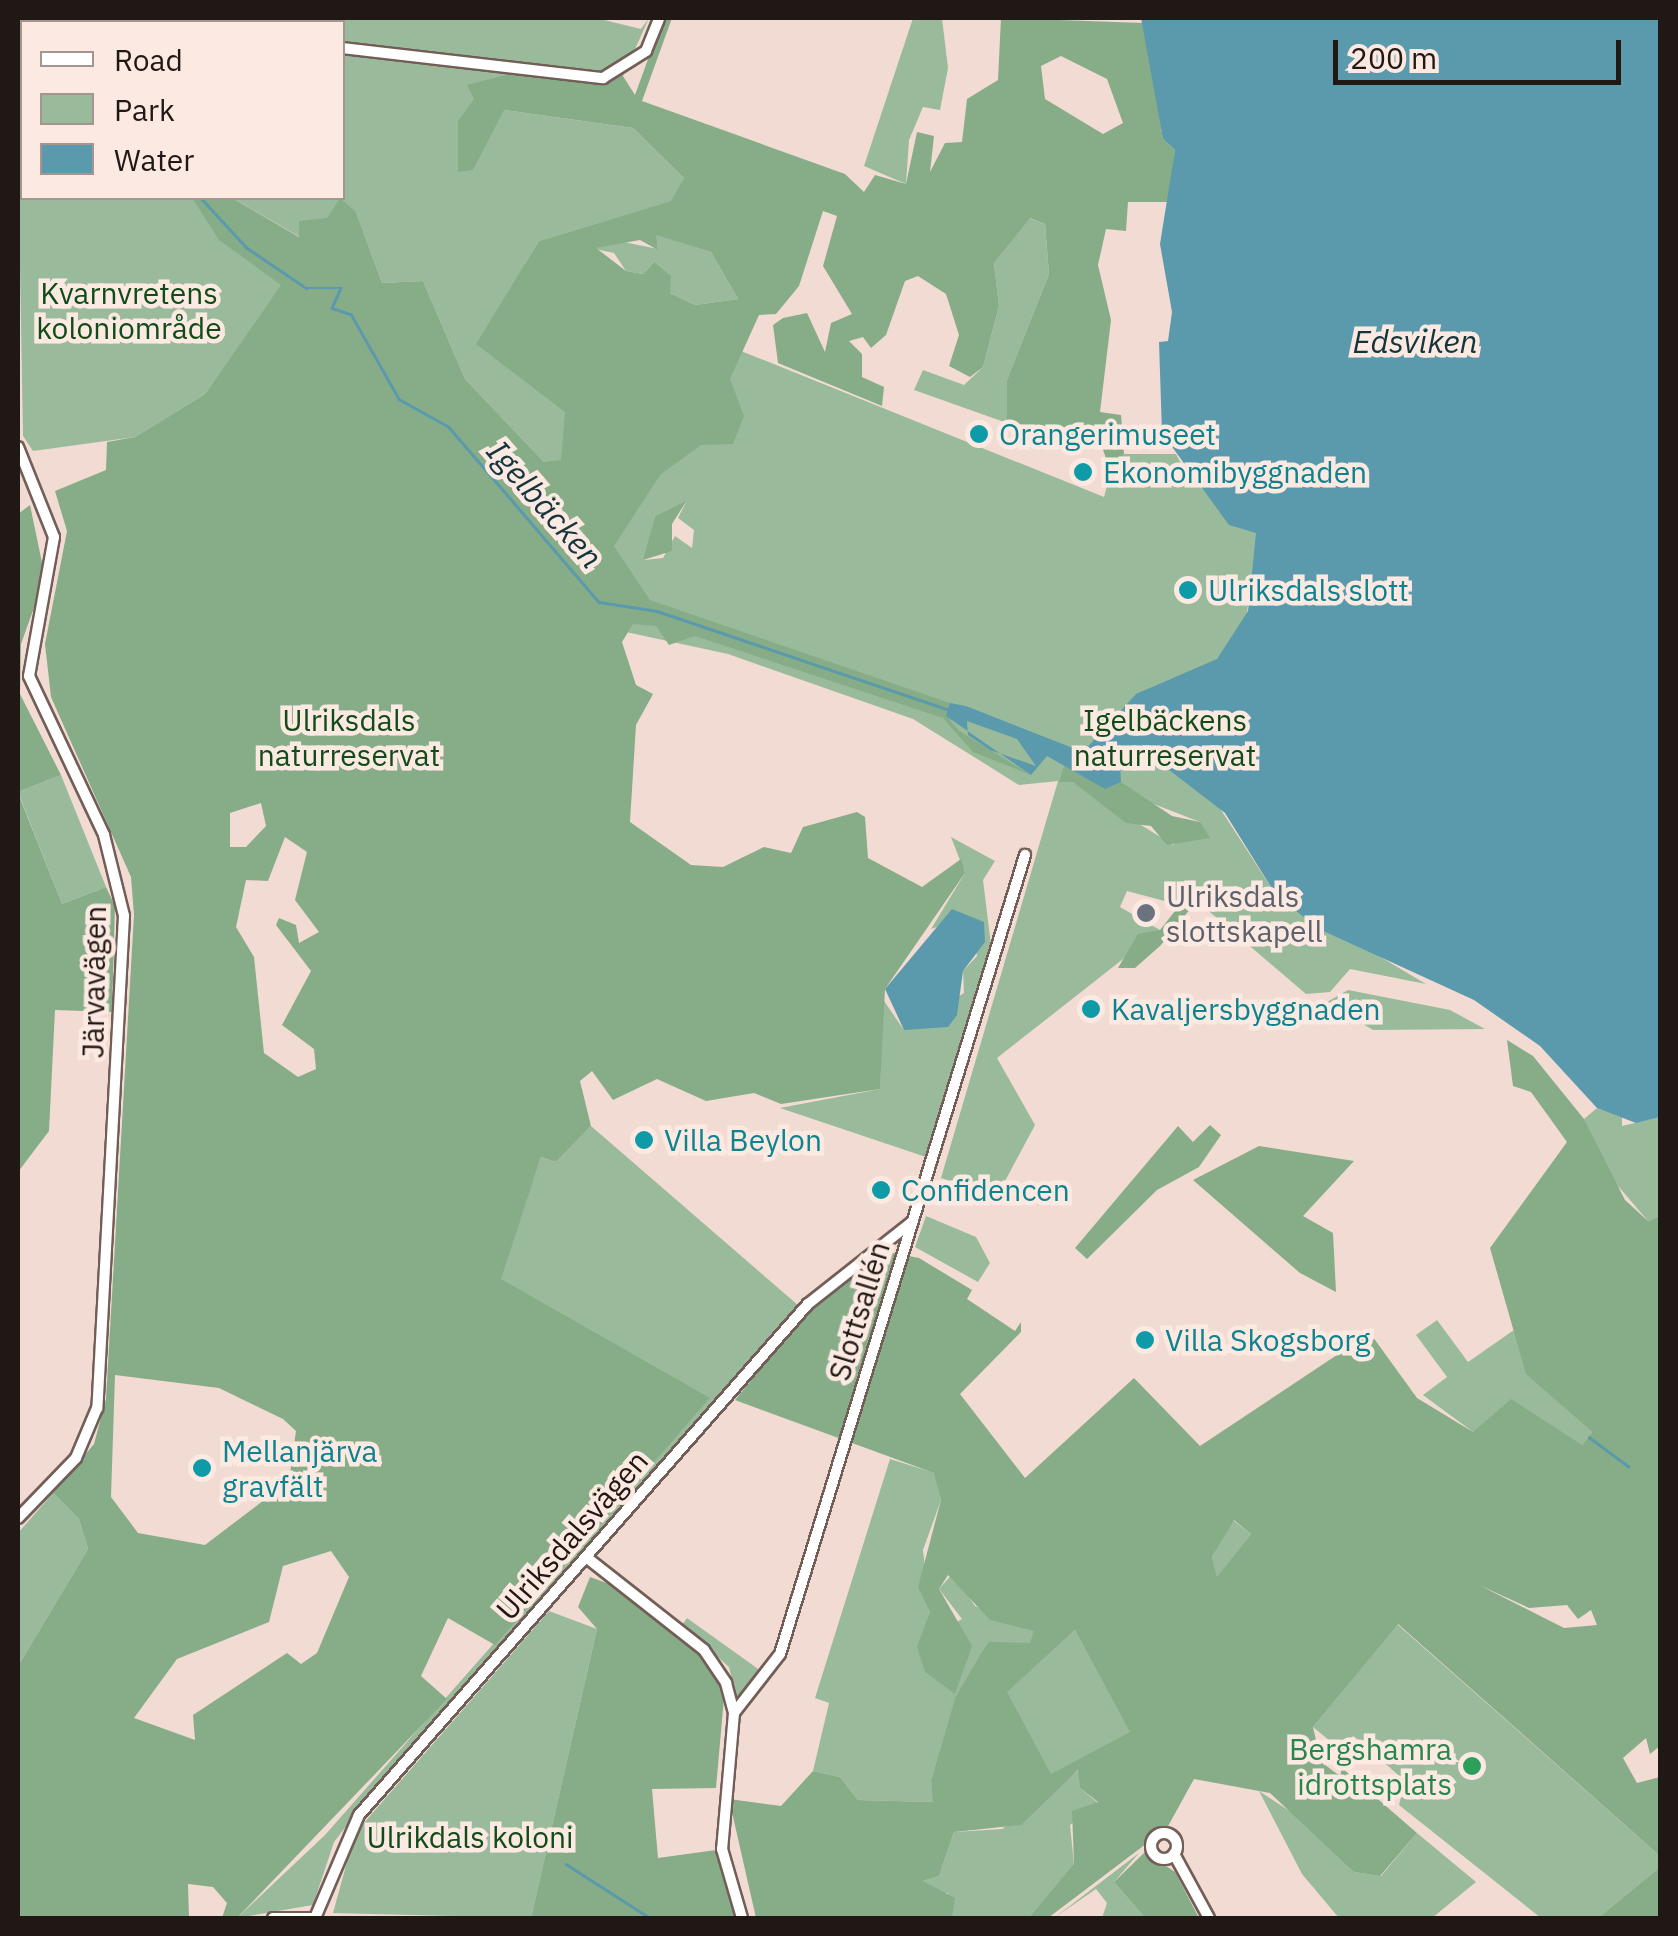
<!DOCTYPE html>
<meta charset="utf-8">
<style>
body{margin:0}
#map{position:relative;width:1678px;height:1936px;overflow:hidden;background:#f2dbd2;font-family:"IBM Plex Sans",sans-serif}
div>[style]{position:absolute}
.green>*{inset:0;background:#9abb9b}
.forest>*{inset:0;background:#86ad87}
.water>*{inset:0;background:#5b9aac}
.stream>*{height:2.5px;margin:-1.25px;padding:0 1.25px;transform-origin:1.25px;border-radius:1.25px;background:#5b9aac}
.roads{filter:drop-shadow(2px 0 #725e57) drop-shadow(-2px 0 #725e57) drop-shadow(0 2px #725e57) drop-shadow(0 -2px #725e57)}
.minor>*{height:10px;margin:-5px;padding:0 5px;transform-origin:5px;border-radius:5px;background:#fff}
.minor>.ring{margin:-5px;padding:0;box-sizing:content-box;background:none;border:10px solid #fff;border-radius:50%}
.dots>*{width:28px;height:28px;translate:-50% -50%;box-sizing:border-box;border:5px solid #fce9e2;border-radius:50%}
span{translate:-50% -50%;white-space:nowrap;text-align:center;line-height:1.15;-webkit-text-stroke:9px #fce9e2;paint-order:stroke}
.park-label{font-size:30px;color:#104c1a}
.culture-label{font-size:30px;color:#0d838f}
.left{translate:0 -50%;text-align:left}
.worship-label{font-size:30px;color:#5b616d}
.street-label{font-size:30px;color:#201815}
.leisure-label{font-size:30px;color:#27864d}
.right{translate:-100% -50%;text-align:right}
.water-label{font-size:32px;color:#15353d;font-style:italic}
.frame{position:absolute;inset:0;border:20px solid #201815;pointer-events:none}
.legend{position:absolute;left:20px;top:20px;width:325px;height:180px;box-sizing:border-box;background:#fce9e2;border:2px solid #a49590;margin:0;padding:12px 18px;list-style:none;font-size:30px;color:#201815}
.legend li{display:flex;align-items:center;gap:20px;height:50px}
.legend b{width:50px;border:2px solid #a49590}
.scale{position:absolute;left:1333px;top:40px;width:288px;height:45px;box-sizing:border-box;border:5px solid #201815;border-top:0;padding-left:12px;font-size:30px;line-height:35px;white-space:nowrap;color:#201815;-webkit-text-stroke:8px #fce9e2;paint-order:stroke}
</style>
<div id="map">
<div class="green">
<i style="clip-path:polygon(evenodd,179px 18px,596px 18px,641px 29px,649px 18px,623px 76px,504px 110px,633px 128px,684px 178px,672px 201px,539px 241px,525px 264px,1104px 497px,1116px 454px,1176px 454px,1188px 477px,1257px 533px,1246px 621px,1217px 659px,1221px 810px,1276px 895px,1426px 984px,1350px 969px,1330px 992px,1306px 994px,1197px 901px,1191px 908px,1127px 891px,1120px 907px,1160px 930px,997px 1058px,1035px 1125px,997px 1196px,941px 1178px,1058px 781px,1019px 785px,913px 719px,728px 654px,612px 629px,273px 297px,205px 394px,135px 437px,33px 451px,23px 436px,18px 155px,22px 198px,222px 198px,636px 585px,544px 462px,465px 379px,423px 281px,382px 283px,356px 212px,300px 237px,232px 198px,342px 198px,342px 22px,179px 18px,687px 500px,678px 518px,694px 530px,692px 548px,675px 536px,663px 558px,644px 560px,655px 516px,687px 500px,179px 18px,1073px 782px,1128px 794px,1200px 822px,1173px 845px,1073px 782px)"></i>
<i style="clip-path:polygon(913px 18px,942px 18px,948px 68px,940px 110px,923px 107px,909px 140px,906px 184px,864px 166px)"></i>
<i style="clip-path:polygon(1029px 218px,1045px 224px,1049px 274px,1007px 380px,1007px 423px,914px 390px,923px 370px,964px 385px,983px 367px,999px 306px,994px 263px)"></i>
<i style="clip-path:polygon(655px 234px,711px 252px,738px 299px,695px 305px,670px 293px,653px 263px,643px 274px,626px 271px,614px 253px,595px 249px,609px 239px,658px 249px)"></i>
<i style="clip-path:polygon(61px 775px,106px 887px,62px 904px,18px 792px)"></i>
<i style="clip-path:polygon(951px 837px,995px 861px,983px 880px,991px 945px,926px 1157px,780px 1108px,880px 1089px,882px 998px,904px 1030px,964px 993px,963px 971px,977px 956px,969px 916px,931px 929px,965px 873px)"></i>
<i style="clip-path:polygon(1348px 990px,1450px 1010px,1485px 1029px,1373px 1030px,1327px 1002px)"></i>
<i style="clip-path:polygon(1597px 1108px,1622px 1117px,1622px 1126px,1660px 1117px,1660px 1216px,1648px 1221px,1606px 1172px,1584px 1119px)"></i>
<i style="clip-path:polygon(591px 1126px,799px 1306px,357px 1812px,334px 1842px,313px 1905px,237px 1918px,325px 1835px,709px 1399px,500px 1279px,541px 1157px,556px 1162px)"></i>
<i style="clip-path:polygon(926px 1216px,976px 1237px,990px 1263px,978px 1282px,915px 1247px)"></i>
<i style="clip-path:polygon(1437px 1320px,1468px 1362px,1514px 1330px,1527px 1374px,1592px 1432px,1582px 1445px,1473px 1432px,1423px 1395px,1447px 1377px,1416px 1335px)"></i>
<i style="clip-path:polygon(890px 1459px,935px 1473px,941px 1500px,923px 1550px,930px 1612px,923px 1640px,962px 1619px,939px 1589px,953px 1573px,975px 1606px,1035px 1630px,1031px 1643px,979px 1656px,955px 1699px,931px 1780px,934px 1802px,858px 1800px,840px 1777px,813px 1771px,829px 1703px,815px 1698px)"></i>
<i style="clip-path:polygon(53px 1493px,79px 1519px,88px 1549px,18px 1666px,18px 1533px)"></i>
<i style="clip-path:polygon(1233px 1520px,1251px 1534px,1217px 1578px,1212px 1557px)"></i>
<i style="clip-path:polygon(549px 1611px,597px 1629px,531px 1918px,333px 1913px,355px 1833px)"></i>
<i style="clip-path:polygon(687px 1618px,761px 1671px,737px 1701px,729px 1667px,682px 1625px)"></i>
<i style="clip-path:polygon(1397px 1624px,1660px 1856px,1660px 1867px,1598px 1918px,1541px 1918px,1399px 1805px,1405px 1781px,1361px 1742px,1353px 1736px,1342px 1751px,1313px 1727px)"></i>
<i style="clip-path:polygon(1075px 1630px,1131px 1732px,1051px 1775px,1006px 1692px)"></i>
<i style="clip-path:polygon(1079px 1770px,1080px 1788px,1098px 1803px,1070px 1825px,1074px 1864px,1052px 1899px,1029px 1918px,952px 1918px,948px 1893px,936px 1896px,923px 1881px,939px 1876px,954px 1832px,1002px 1829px)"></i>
<i style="clip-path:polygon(1259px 1791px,1314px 1827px,1354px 1872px,1381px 1876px,1417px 1833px,1476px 1882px,1432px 1918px,1339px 1918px,1302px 1874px)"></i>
<i style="clip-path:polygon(1139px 1853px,1114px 1882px,1145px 1918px,1102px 1918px,1107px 1903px,1096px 1889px,1054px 1918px)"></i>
</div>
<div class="forest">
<i style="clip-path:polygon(evenodd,663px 18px,672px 18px,642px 101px,845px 174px,864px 192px,875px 175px,906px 184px,917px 132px,934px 136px,930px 172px,945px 143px,962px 142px,967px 99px,998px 80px,1001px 18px,1144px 23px,1163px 139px,1175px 150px,1169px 202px,1128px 202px,1126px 231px,1106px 229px,1098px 265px,1111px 320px,1100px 412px,1121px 415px,1124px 454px,1108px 464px,1101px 444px,1072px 447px,1007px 423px,1007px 380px,1049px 274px,1045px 224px,1030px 218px,994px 263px,999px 306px,983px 367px,970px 377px,949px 366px,959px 335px,946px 294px,918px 276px,905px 281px,886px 335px,871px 348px,863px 337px,849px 341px,862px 354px,862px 377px,884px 387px,882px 406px,778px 363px,773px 325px,783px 318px,807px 313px,825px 352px,831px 323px,852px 314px,823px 266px,837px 216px,823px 211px,799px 286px,776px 314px,759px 315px,730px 379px,744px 416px,733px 444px,701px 445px,660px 475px,614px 546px,650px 600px,950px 703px,947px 716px,958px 730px,1031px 775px,973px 752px,943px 718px,695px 636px,669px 645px,656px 626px,633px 624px,622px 642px,636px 685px,653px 694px,636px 725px,630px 822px,691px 865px,723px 867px,764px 847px,791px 853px,803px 827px,857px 812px,865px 817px,868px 858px,922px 887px,961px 859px,965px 873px,885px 989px,880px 1089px,781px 1104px,754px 1093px,706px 1101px,657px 1079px,613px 1100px,592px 1071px,580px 1081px,591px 1126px,556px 1162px,541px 1157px,501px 1279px,710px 1398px,495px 1645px,448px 1618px,421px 1676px,447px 1699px,237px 1918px,222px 1918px,227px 1903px,213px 1887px,188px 1884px,189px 1918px,18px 1918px,18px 1666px,88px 1549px,79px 1519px,53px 1493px,94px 1444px,106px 1399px,134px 915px,131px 877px,51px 697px,45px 644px,67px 531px,55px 491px,106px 470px,107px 442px,135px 437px,205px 394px,281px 285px,219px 240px,192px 198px,232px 198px,299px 237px,299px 221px,327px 218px,340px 198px,356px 212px,382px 283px,423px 281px,465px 379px,544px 462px,561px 460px,565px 412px,476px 344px,539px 241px,671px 201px,684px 178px,633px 128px,504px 110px,473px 170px,458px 172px,458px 121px,474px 99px,467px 85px,517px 72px,623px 76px,635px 95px,663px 18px,1061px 56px,1107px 79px,1123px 123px,1103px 134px,1045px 99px,1041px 66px,1061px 56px,663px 18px,656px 235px,711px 252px,738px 299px,695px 305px,670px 293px,671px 276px,654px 262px,643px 274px,626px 271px,596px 248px,640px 240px,658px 250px,656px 235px,663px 18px,261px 803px,266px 826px,246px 847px,230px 847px,230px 813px,261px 803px,663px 18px,285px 837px,307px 852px,295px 900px,319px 932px,299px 943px,296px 925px,279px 918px,276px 925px,311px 971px,282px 1025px,314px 1049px,316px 1069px,298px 1077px,264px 1053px,254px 957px,236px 927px,246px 880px,268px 881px,285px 837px,663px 18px,115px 1375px,219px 1388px,283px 1419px,296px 1431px,289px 1481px,205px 1545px,138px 1533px,111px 1497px,115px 1375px,663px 18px,331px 1551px,349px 1577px,317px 1653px,301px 1664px,287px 1653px,193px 1715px,195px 1740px,134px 1718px,177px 1659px,269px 1622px,283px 1566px,331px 1551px)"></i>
<i style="clip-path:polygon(687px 500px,672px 524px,672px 551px,643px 560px,655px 516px)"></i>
<i style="clip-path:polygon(30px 505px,45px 577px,21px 644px,20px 694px,61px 775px,18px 792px,18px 514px)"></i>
<i style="clip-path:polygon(1065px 763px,1105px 789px,1121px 782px,1172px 816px,1200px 822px,1210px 838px,1167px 845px,1151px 826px,1126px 823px,1073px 782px,1059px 782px)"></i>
<i style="clip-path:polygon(18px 793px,62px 904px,106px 887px,115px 906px,112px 1012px,55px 1010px,49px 1131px,18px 1172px)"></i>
<i style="clip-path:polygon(1183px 901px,1191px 908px,1160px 946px,1135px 968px,1118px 968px,1138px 934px,1160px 930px)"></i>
<i style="clip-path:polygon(evenodd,1507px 1040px,1533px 1056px,1584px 1119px,1625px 1200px,1648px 1221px,1660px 1216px,1660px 1746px,1650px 1754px,1646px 1738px,1623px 1758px,1637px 1783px,1660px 1777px,1660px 1856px,1398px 1624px,1313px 1727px,1321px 1762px,1340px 1776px,1342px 1768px,1417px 1833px,1380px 1876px,1354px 1872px,1270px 1793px,1194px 1779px,1167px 1828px,1048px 1918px,1029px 1918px,1074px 1864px,1072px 1811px,1098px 1802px,1080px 1788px,1078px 1770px,1021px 1825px,954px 1832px,939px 1876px,923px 1881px,955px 1898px,952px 1918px,756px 1918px,729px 1799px,781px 1806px,813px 1771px,840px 1777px,858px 1800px,933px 1802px,931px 1780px,955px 1698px,979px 1656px,989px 1642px,1030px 1643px,1034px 1631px,990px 1620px,948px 1575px,939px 1589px,972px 1646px,955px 1694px,925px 1672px,917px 1647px,930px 1612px,918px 1587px,941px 1500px,934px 1473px,735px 1400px,809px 1310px,847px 1270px,888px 1252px,919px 1258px,972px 1290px,967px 1299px,1015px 1331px,1021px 1322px,1021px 1332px,960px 1394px,1025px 1478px,1134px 1378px,1200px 1446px,1370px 1333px,1417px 1398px,1473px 1432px,1511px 1399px,1582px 1445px,1592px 1432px,1526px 1374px,1490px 1248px,1567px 1142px,1531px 1092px,1513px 1086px,1507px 1040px,1234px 1520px,1251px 1534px,1217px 1577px,1212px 1557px,1234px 1520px,1507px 1040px,1479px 1585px,1529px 1608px,1567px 1605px,1578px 1619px,1591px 1610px,1597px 1625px,1564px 1628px,1479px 1585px,1507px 1040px,1075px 1630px,1130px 1732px,1051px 1774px,1007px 1692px,1075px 1630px)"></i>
<i style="clip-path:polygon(1210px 1125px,1221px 1135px,1199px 1167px,1157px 1190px,1087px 1259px,1075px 1248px,1178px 1126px,1193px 1142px)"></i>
<i style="clip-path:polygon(1259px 1146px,1354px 1161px,1303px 1216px,1333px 1233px,1336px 1292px,1300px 1273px,1193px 1180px)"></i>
<i style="clip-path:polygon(590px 1577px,620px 1588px,704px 1657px,725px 1686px,716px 1788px,652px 1789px,658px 1858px,716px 1850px,736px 1918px,531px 1918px,597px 1629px,578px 1607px)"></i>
<i style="clip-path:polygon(1145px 1852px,1175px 1872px,1199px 1918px,1145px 1918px,1114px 1882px)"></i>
<i style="clip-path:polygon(1660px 1867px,1660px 1918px,1598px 1918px)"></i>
</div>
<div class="water">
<i style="clip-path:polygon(evenodd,1141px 18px,1660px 18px,1660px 1117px,1636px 1123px,1597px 1108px,1540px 1046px,1474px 1000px,1319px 929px,1276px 895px,1225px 813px,1164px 766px,1132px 755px,1120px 762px,1121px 782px,1105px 789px,1047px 756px,1031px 775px,946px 716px,950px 703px,966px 706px,1083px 752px,1136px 694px,1217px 659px,1248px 611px,1256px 533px,1229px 525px,1162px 433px,1159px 342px,1168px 341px,1172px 312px,1160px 244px,1175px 150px,1163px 139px,1141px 18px,967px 721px,1017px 739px,1036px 766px,990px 750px,968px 735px,967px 721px)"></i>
<i style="clip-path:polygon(952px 909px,984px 922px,985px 942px,963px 971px,957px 1015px,948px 1027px,904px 1030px,885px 989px)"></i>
</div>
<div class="stream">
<i style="left:18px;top:107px;width:5px;rotate:37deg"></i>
<i style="left:201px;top:198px;width:67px;rotate:47.4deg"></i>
<i style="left:246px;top:247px;width:73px;rotate:34.3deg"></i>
<i style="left:306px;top:288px;width:35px"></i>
<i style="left:341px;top:288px;width:22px;rotate:114deg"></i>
<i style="left:332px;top:308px;width:20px;rotate:18deg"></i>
<i style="left:351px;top:314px;width:98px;rotate:60.5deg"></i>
<i style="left:399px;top:399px;width:57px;rotate:29.2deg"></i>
<i style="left:449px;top:427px;width:230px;rotate:49.4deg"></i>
<i style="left:599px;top:602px;width:59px;rotate:8.8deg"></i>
<i style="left:657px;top:611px;width:308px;rotate:18.7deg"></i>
<i style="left:1589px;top:1437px;width:49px;rotate:36.6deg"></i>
<i style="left:566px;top:1864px;width:100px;rotate:32.7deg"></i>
</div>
<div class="roads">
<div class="minor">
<i style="left:91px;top:22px;width:6px;rotate:-45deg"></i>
<i style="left:18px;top:35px;width:9px;rotate:63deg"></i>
<i style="left:342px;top:48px;width:263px;rotate:6.6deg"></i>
<i style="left:603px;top:78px;width:51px;rotate:-32.1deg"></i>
<i style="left:646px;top:51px;width:35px;rotate:-68deg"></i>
<i style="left:18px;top:80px;width:6px;rotate:-45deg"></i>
<i style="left:18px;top:447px;width:97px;rotate:68.2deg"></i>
<i style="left:54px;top:537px;width:141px;rotate:100.2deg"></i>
<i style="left:29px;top:676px;width:176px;rotate:64.7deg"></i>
<i style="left:104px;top:835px;width:83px;rotate:76.1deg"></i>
<i style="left:124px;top:916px;width:493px;rotate:93.1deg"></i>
<i style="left:97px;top:1408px;width:54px;rotate:112.8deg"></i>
<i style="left:76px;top:1458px;width:83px;rotate:134deg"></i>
<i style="left:586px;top:1557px;width:150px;rotate:38.2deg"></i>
<i style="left:704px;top:1650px;width:40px;rotate:56deg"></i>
<i style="left:726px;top:1683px;width:31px;rotate:75deg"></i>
<i style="left:734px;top:1713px;width:137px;rotate:95deg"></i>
<i style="left:722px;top:1849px;width:72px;rotate:73.8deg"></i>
<i style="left:734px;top:1713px;width:75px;rotate:-52.1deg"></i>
<i style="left:780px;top:1654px;width:836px;rotate:-72.95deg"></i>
<i class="ring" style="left:1151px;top:1833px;width:16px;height:16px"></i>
<i style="left:1174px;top:1854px;width:73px;rotate:61.3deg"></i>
<i style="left:273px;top:1918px;width:43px"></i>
<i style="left:315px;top:1918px;width:112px;rotate:-66.9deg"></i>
<i style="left:359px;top:1815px;width:680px;rotate:-48.7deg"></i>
<i style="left:808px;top:1304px;width:132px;rotate:-38.3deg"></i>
</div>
</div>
<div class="dots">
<i style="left:979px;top:434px;background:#0f9aa8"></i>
<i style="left:1083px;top:472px;background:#0f9aa8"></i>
<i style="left:1188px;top:590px;background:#0f9aa8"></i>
<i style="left:1146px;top:913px;background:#6b7280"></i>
<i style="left:1091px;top:1009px;background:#0f9aa8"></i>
<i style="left:644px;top:1140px;background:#0f9aa8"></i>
<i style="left:881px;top:1190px;background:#0f9aa8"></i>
<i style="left:1145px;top:1340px;background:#0f9aa8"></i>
<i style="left:202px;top:1468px;background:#0f9aa8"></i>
<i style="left:1472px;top:1766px;background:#2e9e5b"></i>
</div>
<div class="park-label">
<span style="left:129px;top:310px">Kvarnvretens<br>koloniområde</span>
<span style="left:349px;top:737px">Ulriksdals<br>naturreservat</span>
<span style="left:1165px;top:737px">Igelbäckens<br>naturreservat</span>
<span style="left:470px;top:1837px">Ulrikdals koloni</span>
</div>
<div class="culture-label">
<span class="left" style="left:999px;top:434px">Orangerimuseet</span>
<span class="left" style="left:1103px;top:472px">Ekonomibyggnaden</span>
<span class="left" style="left:1208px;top:590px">Ulriksdals slott</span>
<span class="left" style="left:1111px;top:1009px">Kavaljersbyggnaden</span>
<span class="left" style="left:664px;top:1140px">Villa Beylon</span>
<span class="left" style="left:901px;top:1190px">Confidencen</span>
<span class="left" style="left:1165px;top:1340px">Villa Skogsborg</span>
<span class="left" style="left:222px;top:1468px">Mellanjärva<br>gravfält</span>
</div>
<div class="worship-label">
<span class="left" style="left:1166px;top:913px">Ulriksdals<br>slottskapell</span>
</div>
<div class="street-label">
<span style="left:94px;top:982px;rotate:-89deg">Järvavägen</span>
<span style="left:859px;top:1311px;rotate:-73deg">Slottsallén</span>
<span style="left:572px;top:1535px;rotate:-49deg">Ulriksdalsvägen</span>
</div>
<div class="leisure-label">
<span class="right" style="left:1452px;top:1766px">Bergshamra<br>idrottsplats</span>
</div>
<div class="water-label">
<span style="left:1415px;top:341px">Edsviken</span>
<span style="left:545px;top:504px;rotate:49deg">Igelbäcken</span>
</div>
<div class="frame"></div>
<ul class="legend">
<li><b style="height:12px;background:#fff"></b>Road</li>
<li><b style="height:28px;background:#9abb9b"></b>Park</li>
<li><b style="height:28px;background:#5b9aac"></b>Water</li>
</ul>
<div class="scale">200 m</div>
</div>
